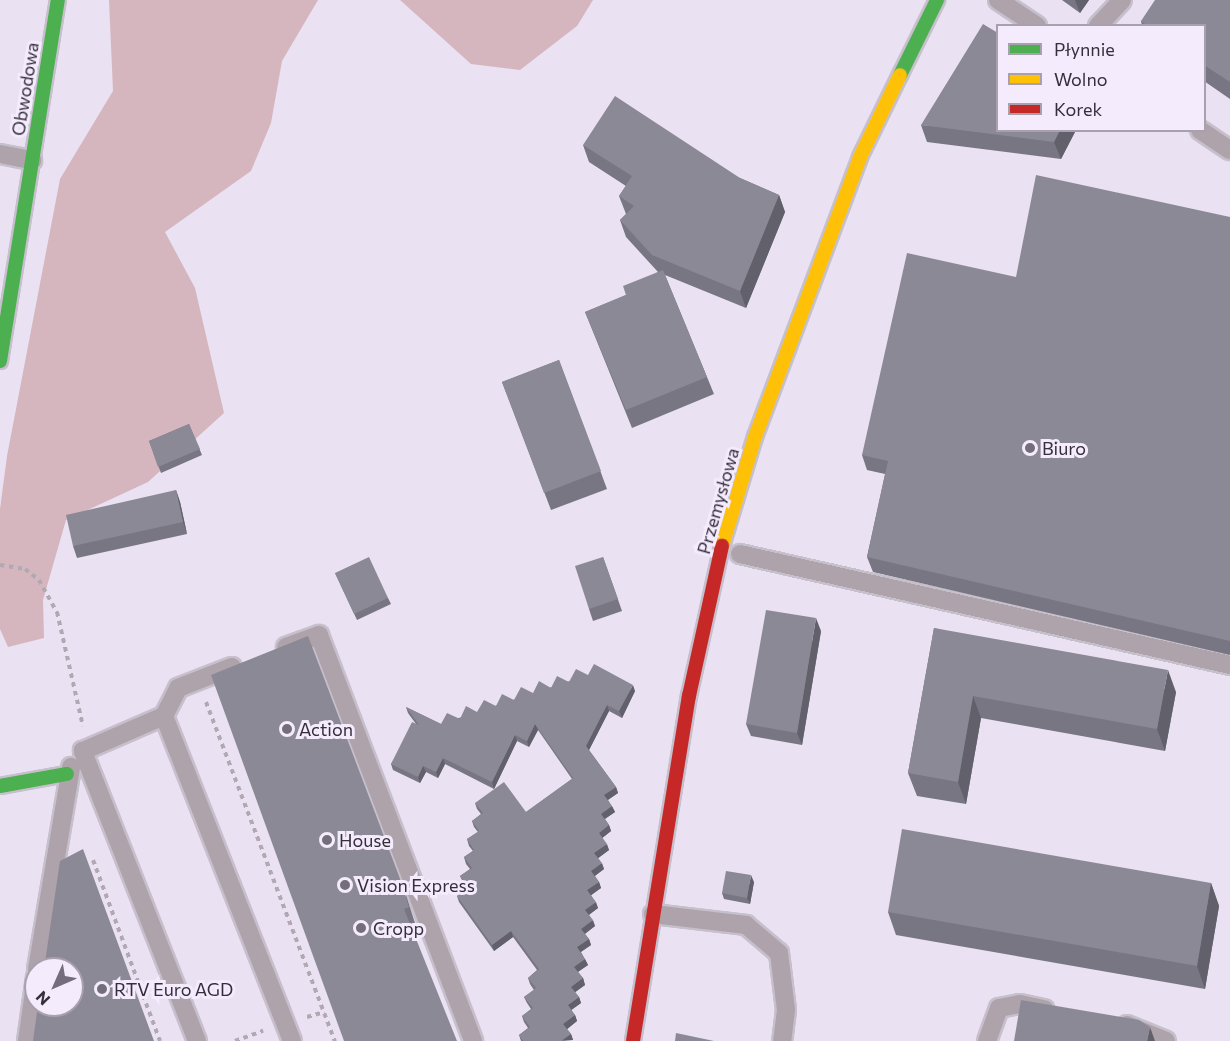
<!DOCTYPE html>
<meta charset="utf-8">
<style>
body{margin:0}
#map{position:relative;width:1230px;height:1041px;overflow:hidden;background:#eae1f2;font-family:Commissioner,sans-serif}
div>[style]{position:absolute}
.forest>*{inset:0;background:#d5b6bf}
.path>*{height:4px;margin-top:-2px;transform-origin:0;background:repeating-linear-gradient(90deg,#b1a8b1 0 4.5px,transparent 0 9px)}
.roads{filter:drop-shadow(2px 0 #c6bfcc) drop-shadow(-2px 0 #c6bfcc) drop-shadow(0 2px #c6bfcc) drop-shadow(0 -2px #c6bfcc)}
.lane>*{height:18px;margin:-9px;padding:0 9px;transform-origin:9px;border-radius:9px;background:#aea2ab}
.fast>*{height:14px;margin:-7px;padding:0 7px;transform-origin:7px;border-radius:7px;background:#4caf50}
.slow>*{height:14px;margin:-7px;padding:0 7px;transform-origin:7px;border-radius:7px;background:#ffc107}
.jam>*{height:14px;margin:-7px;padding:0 7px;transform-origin:7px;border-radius:7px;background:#c62828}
.wall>*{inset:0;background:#787682}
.shaded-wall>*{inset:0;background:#62606a}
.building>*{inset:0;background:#8c8997}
.dots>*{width:16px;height:16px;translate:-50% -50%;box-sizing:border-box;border:3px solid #f4ebfd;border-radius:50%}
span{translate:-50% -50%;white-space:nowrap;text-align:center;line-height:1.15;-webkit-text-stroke:6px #f4ebfd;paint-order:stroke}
.street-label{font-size:18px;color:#352f3b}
.poi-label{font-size:18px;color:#352f3b}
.left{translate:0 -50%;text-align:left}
.legend{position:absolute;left:996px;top:24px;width:210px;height:108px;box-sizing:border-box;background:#f4ebfd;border:2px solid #a8a0af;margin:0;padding:8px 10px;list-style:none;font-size:18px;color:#352f3b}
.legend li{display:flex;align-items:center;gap:12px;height:30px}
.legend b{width:30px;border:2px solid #a8a0af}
.north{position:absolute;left:24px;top:957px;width:60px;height:60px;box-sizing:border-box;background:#f4ebfd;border:2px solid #a8a0af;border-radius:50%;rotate:225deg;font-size:16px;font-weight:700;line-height:24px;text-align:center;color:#352f3b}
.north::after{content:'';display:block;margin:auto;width:21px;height:27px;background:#746d7b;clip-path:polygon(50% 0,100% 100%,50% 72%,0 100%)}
</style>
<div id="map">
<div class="forest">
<i style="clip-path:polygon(109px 0,318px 0,282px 61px,271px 123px,251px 171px,165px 232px,195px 288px,224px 413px,148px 482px,66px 520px,43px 600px,44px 638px,8px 647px,0 629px,0 509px,7px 456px,60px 179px,113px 91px)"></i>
<i style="clip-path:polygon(400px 0,593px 0,577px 26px,520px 70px,471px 64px)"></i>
</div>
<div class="path">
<i style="left:0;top:565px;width:25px;rotate:9deg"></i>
<i style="left:25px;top:569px;width:18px;rotate:38deg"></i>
<i style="left:39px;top:580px;width:37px;rotate:61deg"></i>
<i style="left:57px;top:612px;width:117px;rotate:77.2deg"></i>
<i style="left:206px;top:702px;width:363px;rotate:69.2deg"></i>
<i style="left:93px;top:860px;width:193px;rotate:69.7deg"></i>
<i style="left:307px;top:1017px;width:18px;rotate:-16deg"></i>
<i style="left:235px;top:1041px;width:30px;rotate:-20deg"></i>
</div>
<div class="roads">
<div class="lane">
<i style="left:998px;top:0;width:47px;rotate:33.7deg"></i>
<i style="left:1098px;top:26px;width:35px;rotate:-47deg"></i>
<i style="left:1200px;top:130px;width:36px;rotate:34deg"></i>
<i style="left:0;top:154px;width:33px;rotate:11deg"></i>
<i style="left:740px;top:554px;width:502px;rotate:12.76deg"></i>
<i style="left:286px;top:647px;width:35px;rotate:-20deg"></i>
<i style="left:319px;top:635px;width:434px;rotate:69.2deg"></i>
<i style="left:164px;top:716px;width:31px;rotate:-63deg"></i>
<i style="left:178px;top:688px;width:58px;rotate:-21.3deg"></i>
<i style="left:653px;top:914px;width:94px;rotate:6.7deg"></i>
<i style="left:746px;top:925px;width:43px;rotate:40.3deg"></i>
<i style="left:779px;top:953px;width:57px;rotate:83deg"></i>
<i style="left:786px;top:1010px;width:31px;rotate:97deg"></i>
<i style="left:37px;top:969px;width:205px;rotate:-80.4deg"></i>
<i style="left:1127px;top:1025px;width:42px;rotate:22.3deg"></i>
<i style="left:27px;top:1041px;width:65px;rotate:-82deg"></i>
<i style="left:197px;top:1041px;width:312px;rotate:-111.5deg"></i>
<i style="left:83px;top:751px;width:88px;rotate:-23.4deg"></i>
<i style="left:164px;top:716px;width:349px;rotate:68.5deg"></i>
<i style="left:987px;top:1041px;width:35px;rotate:-70deg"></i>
<i style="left:999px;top:1008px;width:21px;rotate:-11deg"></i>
<i style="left:1020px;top:1004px;width:25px;rotate:12deg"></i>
</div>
<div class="fast">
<i style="left:900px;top:75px;width:84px;rotate:-63.7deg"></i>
<i style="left:0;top:361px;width:366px;rotate:-80.9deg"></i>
<i style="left:0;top:786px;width:68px;rotate:-10.2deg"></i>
</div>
<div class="slow">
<i style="left:722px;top:546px;width:114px;rotate:-73.2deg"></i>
<i style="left:755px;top:437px;width:299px;rotate:-69.4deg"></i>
<i style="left:860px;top:157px;width:91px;rotate:-64deg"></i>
</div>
<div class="jam">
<i style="left:633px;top:1041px;width:350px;rotate:-80.8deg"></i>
<i style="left:689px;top:696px;width:154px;rotate:-77.6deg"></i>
</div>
</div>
<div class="wall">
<i style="clip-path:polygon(1062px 0,1089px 0,1080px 13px)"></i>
<i style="clip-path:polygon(1230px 0,1230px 99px,1204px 81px,1204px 26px,1142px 26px,1141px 21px)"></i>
<i style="clip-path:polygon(921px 125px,998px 130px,1076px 130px,1061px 159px,927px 142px)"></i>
<i style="clip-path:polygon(583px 145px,740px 178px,779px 195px,785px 212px,746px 308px,665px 275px,714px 394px,632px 428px,585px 312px,626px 295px,658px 272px,626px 237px,620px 220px,626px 214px,619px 196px,626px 186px,589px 162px)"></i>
<i style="clip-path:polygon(1230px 217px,1230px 655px,873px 572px,867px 557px,885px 474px,867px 470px,862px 455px,1016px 277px)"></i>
<i style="clip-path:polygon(559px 360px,607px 489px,551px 510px,502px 382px)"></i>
<i style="clip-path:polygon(189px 424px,202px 455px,161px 473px,149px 441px)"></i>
<i style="clip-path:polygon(176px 490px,180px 502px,187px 534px,77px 558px,73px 546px)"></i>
<i style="clip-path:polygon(603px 557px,622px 611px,593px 621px,589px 609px)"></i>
<i style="clip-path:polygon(335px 573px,388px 598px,391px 604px,357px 620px)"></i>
<i style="clip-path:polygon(934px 628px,1176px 692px,1165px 751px,981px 718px,966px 804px,917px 796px,908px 773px)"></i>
<i style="clip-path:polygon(821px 631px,802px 745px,751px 736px,746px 724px)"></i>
<i style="clip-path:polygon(588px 675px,635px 691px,622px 718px,609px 711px,589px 750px,616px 787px,618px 793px,608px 800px,615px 812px,605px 819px,609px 825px,611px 831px,602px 838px,609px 850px,598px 858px,604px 869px,595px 876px,599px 882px,601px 888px,591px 895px,598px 908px,589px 915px,595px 926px,585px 934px,589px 939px,591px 945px,581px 952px,588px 965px,578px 972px,583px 978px,585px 985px,575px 992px,579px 997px,581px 1003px,571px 1010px,575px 1015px,577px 1021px,567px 1029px,571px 1034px,573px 1040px,521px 1041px,519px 1035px,528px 1028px,524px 1022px,522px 1016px,531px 1009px,527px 1003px,524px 997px,534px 990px,530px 984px,528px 978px,537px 970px,513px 937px,494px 951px,459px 902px,457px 896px,467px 889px,463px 882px,460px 876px,470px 869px,466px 864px,464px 857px,473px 851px,469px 846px,467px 839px,478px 832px,474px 827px,472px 821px,481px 814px,477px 809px,475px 803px,526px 812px,572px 779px,538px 730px,529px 747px,517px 741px,494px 789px,445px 764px,438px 778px,426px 772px,420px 783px,393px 770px,391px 764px,416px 724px,408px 713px,406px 707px,441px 724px)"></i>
<i style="clip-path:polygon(754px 882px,750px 904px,724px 899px,722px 893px)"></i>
<i style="clip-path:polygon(1211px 883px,1219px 906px,1205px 989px,896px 935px,888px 912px)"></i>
<i style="clip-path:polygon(406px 895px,416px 926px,412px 928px,344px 1041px)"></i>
</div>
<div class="shaded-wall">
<i style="clip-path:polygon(1075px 0,1089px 0,1080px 13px)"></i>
<i style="clip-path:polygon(1060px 130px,1076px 130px,1061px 159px,1054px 142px)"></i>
<i style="clip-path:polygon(779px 195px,785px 212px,746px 308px,740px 291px)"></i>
<i style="clip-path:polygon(176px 490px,180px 502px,187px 534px,183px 522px)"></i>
<i style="clip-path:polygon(816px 618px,821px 631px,802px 745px,797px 733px)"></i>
<i style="clip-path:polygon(1168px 670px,1176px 692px,1165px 751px,1157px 729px)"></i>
<i style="clip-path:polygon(633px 685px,635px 691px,622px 718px,619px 711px)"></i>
<i style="clip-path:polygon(973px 696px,981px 718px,966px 804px,958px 782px)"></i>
<i style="clip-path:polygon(607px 705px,609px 711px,588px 752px,586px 746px)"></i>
<i style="clip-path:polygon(535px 724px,538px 730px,529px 747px,527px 741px)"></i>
<i style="clip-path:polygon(515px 735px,517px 741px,494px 789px,492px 782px)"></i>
<i style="clip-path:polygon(443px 758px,445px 764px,438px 778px,436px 772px)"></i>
<i style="clip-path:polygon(423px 766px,426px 772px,420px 783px,418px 777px)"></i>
<i style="clip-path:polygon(616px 787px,618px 793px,606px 801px,604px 795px)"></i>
<i style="clip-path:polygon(612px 806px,615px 812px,603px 820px,601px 814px)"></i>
<i style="clip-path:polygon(609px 825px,611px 831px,601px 839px,599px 833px)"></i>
<i style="clip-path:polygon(607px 844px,609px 850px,597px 859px,594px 853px)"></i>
<i style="clip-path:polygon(602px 863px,604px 869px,593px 877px,591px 871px)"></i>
<i style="clip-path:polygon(751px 875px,754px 882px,750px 904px,747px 898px)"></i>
<i style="clip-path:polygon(599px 882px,601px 888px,590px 896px,587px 890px)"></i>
<i style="clip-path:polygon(1211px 883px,1219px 906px,1205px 989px,1197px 966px)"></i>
<i style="clip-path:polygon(596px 902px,598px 908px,587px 916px,585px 910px)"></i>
<i style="clip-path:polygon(593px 920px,595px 926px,583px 935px,581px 929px)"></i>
<i style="clip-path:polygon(511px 931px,513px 937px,494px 951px,492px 945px)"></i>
<i style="clip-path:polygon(589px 939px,591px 945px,579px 953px,577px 947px)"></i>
<i style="clip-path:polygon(585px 959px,588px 965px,576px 973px,574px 967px)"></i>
<i style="clip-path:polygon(583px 978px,585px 985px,574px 993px,571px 987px)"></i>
<i style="clip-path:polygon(579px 997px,581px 1003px,570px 1011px,568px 1005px)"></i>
<i style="clip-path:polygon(575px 1015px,577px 1021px,566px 1030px,563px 1024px)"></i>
<i style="clip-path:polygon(1150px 1027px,1155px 1041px,1147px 1041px)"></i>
<i style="clip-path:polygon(571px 1034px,573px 1040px,561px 1041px)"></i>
</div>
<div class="building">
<i style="clip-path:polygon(1155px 0,1230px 0,1230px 82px,1204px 65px,1204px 26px,1147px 26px,1141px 21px)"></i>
<i style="clip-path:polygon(983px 24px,998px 33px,998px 130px,1060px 130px,1054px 142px,921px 125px)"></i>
<i style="clip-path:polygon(615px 96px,740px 178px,779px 195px,740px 291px,652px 255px,620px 220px,634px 206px,619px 196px,632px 176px,583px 145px)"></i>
<i style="clip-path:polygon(1036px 175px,1230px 217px,1230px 641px,867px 557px,888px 461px,862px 455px,907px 253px,1016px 277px)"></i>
<i style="clip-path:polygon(663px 270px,707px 377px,626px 410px,585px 312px,626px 295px,623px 286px)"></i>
<i style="clip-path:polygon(559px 360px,601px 471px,544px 493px,502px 382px)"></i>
<i style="clip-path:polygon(189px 424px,200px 449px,158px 467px,149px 441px)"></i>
<i style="clip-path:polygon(176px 490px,183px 522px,73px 546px,66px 515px)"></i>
<i style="clip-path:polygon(369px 557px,388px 598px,354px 614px,335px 573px)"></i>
<i style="clip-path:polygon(603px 557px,618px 599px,589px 609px,575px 566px)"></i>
<i style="clip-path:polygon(766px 610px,816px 618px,797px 733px,746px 724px)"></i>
<i style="clip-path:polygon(934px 628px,1168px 670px,1157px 729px,973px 696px,958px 782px,908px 773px)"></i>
<i style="clip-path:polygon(308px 636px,399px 876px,409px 907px,404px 909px,457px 1041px,344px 1041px,211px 675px)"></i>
<i style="clip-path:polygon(594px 664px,633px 685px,619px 711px,607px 705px,586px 746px,616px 787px,604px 795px,612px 806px,601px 814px,609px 825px,599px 833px,607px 844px,594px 853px,602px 863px,591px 871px,599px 882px,587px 890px,596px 902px,585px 910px,593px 920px,581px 929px,589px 939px,577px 947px,585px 959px,574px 967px,583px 978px,571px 987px,579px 997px,568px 1005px,575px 1015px,563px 1024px,571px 1034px,561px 1041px,523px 1041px,519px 1035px,530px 1027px,522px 1016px,533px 1008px,524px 997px,536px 988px,528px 978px,539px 969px,511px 931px,492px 945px,457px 896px,469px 888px,460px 876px,472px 868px,464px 857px,474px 850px,467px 839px,479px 831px,472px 821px,483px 813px,475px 803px,504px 782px,526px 812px,573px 778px,535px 724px,527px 741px,515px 735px,492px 782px,443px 758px,436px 772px,423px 766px,418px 777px,391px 764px,412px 722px,419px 725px,406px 707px,441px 724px,447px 713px,460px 719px,466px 706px,477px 712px,484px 700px,496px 706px,502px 694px,514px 700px,521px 687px,533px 693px,539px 681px,551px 688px,557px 676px,569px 682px,576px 669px,588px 675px)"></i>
<i style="clip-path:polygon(902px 829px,1211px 883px,1197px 966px,888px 912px)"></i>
<i style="clip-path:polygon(83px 849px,154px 1041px,33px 1041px,38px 1005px,72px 1005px,72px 969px,44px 969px,60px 861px)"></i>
<i style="clip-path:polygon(726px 871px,751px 875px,747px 898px,722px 893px)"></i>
<i style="clip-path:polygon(1021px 1000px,1139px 1020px,1150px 1027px,1147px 1041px,1014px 1041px)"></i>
<i style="clip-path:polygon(676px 1033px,714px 1041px,675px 1041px)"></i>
</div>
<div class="dots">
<i style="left:1030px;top:448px;background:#746d7b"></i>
<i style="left:287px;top:729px;background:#746d7b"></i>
<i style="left:327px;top:840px;background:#746d7b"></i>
<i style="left:345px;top:885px;background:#746d7b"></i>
<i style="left:361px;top:928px;background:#746d7b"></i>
<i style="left:102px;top:989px;background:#746d7b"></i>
</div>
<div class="street-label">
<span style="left:25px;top:89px;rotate:-81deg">Obwodowa</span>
<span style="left:718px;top:501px;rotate:-74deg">Przemysłowa</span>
</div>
<div class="poi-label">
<span class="left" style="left:1042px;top:448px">Biuro</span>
<span class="left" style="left:299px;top:729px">Action</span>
<span class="left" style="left:339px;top:840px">House</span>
<span class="left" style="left:357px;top:885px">Vision Express</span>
<span class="left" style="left:373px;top:928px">Cropp</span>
<span class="left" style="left:114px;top:989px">RTV Euro AGD</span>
</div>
<ul class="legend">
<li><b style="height:8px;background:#4caf50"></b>Płynnie</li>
<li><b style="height:8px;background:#ffc107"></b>Wolno</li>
<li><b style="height:8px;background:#c62828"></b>Korek</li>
</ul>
<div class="north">N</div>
</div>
